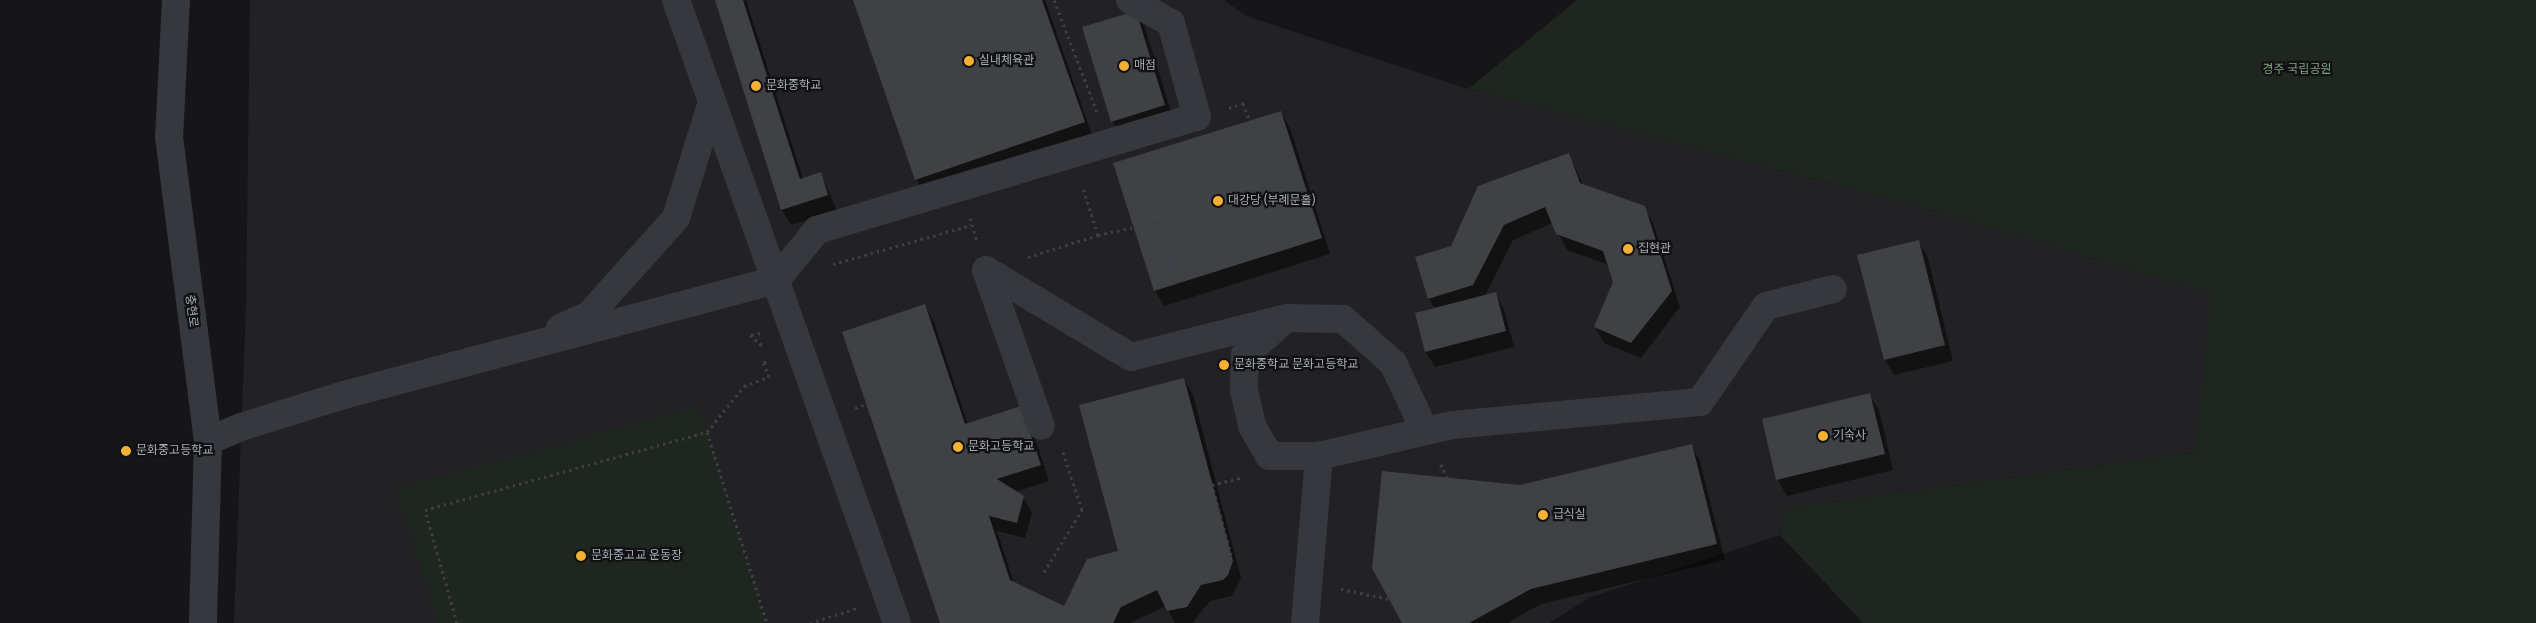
<!DOCTYPE html>
<meta charset="utf-8">
<style>
body{margin:0}
#map{position:relative;width:2536px;height:623px;overflow:hidden;background:#161618;font-family:"Fira Sans Condensed","Noto Sans KR",sans-serif}
div>[style]{position:absolute}
.built>*{inset:0;background:#222225}
.green>*{inset:0;background:#1e261f}
.shadow>*{inset:0;background:#0007}
.building>*{inset:0;background:#404145}
.path>*{height:3px;margin-top:-1.5px;transform-origin:0;background:repeating-linear-gradient(90deg,#3d3f44 0 2.5px,transparent 0 6.5px)}
.minor>*{height:28px;margin:-14px;padding:0 14px;transform-origin:14px;border-radius:14px;background:#37383d}
.dots>*{width:14px;height:14px;translate:-50% -50%;box-sizing:border-box;border:2px solid #111113;border-radius:50%}
span{translate:-50% -50%;white-space:nowrap;text-align:center;line-height:1.15;-webkit-text-stroke:4.5px #111113;paint-order:stroke}
.poi-label{font-size:12px;color:#a8adb8}
.left{translate:0 -50%;text-align:left}
.park-label{font-size:12px;color:#7fa381}
.street-label{font-size:12px;color:#a8adb8}
</style>
<div id="map">
<div class="built">
<i style="clip-path:polygon(250px 0,1224px 0,1246px 16px,1468px 89px,1926px 209px,2212px 294px,2196px 452px,1786px 508px,1780px 535px,1588px 598px,1550px 623px,234px 623px,246px 303px)"></i>
</div>
<div class="green">
<i style="clip-path:polygon(1577px 0,2536px 0,2536px 623px,1863px 623px,1780px 535px,1786px 508px,2196px 452px,2211px 294px,1926px 209px,1468px 89px)"></i>
<i style="clip-path:polygon(699px 406px,767px 623px,438px 623px,395px 489px)"></i>
</div>
<div class="shadow">
<i style="clip-path:polygon(716px 0,746px 0,803px 179px,821px 174px,837px 211px,791px 225px,782px 210px)"></i>
<i style="clip-path:polygon(854px 0,1045px 0,1093px 138px,925px 195px,916px 179px)"></i>
<i style="clip-path:polygon(1136px 12px,1145px 28px,1174px 121px,1122px 137px,1112px 121px)"></i>
<i style="clip-path:polygon(1281px 112px,1290px 128px,1330px 254px,1164px 306px,1155px 291px)"></i>
<i style="clip-path:polygon(1569px 155px,1583px 185px,1644px 207px,1653px 223px,1680px 307px,1641px 358px,1604px 343px,1595px 327px,1614px 282px,1609px 265px,1567px 250px,1553px 223px,1513px 240px,1485px 296px,1495px 293px,1504px 309px,1514px 347px,1435px 367px,1426px 352px,1435px 309px,1429px 299px,1452px 247px)"></i>
<i style="clip-path:polygon(1919px 242px,1928px 258px,1953px 361px,1894px 375px,1885px 359px)"></i>
<i style="clip-path:polygon(925px 306px,934px 322px,968px 425px,1030px 423px,1049px 481px,1015px 492px,1023px 497px,1032px 513px,1025px 538px,997px 531px,1014px 583px,1064px 607px,1119px 552px,1184px 379px,1193px 395px,1241px 578px,1232px 596px,1210px 601px,1192px 623px,1175px 623px,1166px 606px,1130px 623px,941px 623px)"></i>
<i style="clip-path:polygon(1869px 394px,1879px 410px,1893px 470px,1787px 496px,1778px 480px,1763px 420px)"></i>
<i style="clip-path:polygon(1691px 445px,1700px 461px,1725px 560px,1541px 604px,1507px 623px,1404px 623px,1520px 486px)"></i>
</div>
<div class="building">
<i style="clip-path:polygon(715px 0,743px 0,800px 179px,821px 172px,828px 195px,781px 210px)"></i>
<i style="clip-path:polygon(853px 0,1042px 0,1085px 122px,915px 180px)"></i>
<i style="clip-path:polygon(1136px 11px,1165px 105px,1111px 122px,1082px 27px)"></i>
<i style="clip-path:polygon(1281px 111px,1322px 238px,1154px 291px,1113px 163px)"></i>
<i style="clip-path:polygon(1569px 153px,1580px 183px,1645px 206px,1672px 291px,1631px 343px,1594px 327px,1613px 282px,1603px 251px,1556px 234px,1545px 207px,1504px 225px,1473px 285px,1428px 299px,1415px 257px,1451px 246px,1478px 186px)"></i>
<i style="clip-path:polygon(1919px 240px,1945px 345px,1884px 360px,1857px 255px)"></i>
<i style="clip-path:polygon(1496px 292px,1506px 331px,1425px 352px,1415px 313px)"></i>
<i style="clip-path:polygon(925px 304px,965px 424px,1021px 406px,1041px 465px,997px 479px,1024px 496px,1017px 523px,989px 516px,1010px 580px,1064px 606px,1087px 559px,1118px 551px,1079px 405px,1184px 378px,1233px 561px,1228px 575px,1223px 580px,1201px 585px,1187px 607px,1167px 611px,1157px 590px,1121px 607px,1113px 623px,940px 623px,842px 332px)"></i>
<i style="clip-path:polygon(1870px 393px,1885px 454px,1776px 480px,1762px 419px)"></i>
<i style="clip-path:polygon(1692px 444px,1717px 544px,1531px 589px,1469px 623px,1402px 623px,1372px 568px,1382px 471px,1520px 485px)"></i>
</div>
<div class="path">
<i style="left:877px;top:0;width:172px;rotate:70.6deg"></i>
<i style="left:1054px;top:0;width:120px;rotate:69deg"></i>
<i style="left:1229px;top:108px;width:15px;rotate:-20deg"></i>
<i style="left:1243px;top:103px;width:30px;rotate:70deg"></i>
<i style="left:1138px;top:170px;width:107px;rotate:70.9deg"></i>
<i style="left:1173px;top:271px;width:121px;rotate:-18.7deg"></i>
<i style="left:1288px;top:232px;width:49px;rotate:-109.2deg"></i>
<i style="left:970px;top:218px;width:24px;rotate:73deg"></i>
<i style="left:1098px;top:235px;width:59px;rotate:-12.6deg"></i>
<i style="left:1156px;top:222px;width:121px;rotate:-17.2deg"></i>
<i style="left:1272px;top:186px;width:58px;rotate:-109.1deg"></i>
<i style="left:1253px;top:131px;width:35px;rotate:162deg"></i>
<i style="left:1028px;top:257px;width:73px;rotate:-17.4deg"></i>
<i style="left:1098px;top:235px;width:52px;rotate:-107.7deg"></i>
<i style="left:833px;top:264px;width:144px;rotate:-15.7deg"></i>
<i style="left:760px;top:333px;width:10px;rotate:169deg"></i>
<i style="left:750px;top:335px;width:18px;rotate:41deg"></i>
<i style="left:855px;top:408px;width:48px;rotate:-19.6deg"></i>
<i style="left:900px;top:392px;width:220px;rotate:70.7deg"></i>
<i style="left:973px;top:600px;width:57px;rotate:23.9deg"></i>
<i style="left:707px;top:432px;width:200px;rotate:72.6deg"></i>
<i style="left:925px;top:463px;width:89px;rotate:-17.6deg"></i>
<i style="left:1044px;top:572px;width:73px;rotate:-58.5deg"></i>
<i style="left:1082px;top:510px;width:64px;rotate:-108.2deg"></i>
<i style="left:1341px;top:589px;width:49px;rotate:11.8deg"></i>
<i style="left:1389px;top:599px;width:106px;rotate:-28.7deg"></i>
<i style="left:1482px;top:548px;width:97px;rotate:-116.3deg"></i>
<i style="left:457px;top:623px;width:117px;rotate:-105.8deg"></i>
<i style="left:425px;top:510px;width:293px;rotate:-15.5deg"></i>
<i style="left:707px;top:432px;width:59px;rotate:-51.2deg"></i>
<i style="left:744px;top:386px;width:27px;rotate:-20deg"></i>
<i style="left:769px;top:377px;width:15px;rotate:-110deg"></i>
<i style="left:764px;top:363px;width:6px;rotate:-51deg"></i>
<i style="left:810px;top:623px;width:49px;rotate:-17.7deg"></i>
<i style="left:1080px;top:623px;width:46px;rotate:-65.7deg"></i>
<i style="left:1099px;top:581px;width:135px;rotate:-11.1deg"></i>
<i style="left:1231px;top:555px;width:73px;rotate:-105.2deg"></i>
<i style="left:1212px;top:485px;width:32px;rotate:-14deg"></i>
</div>
<div class="minor">
<i style="left:176px;top:0;width:137px;rotate:92.9deg"></i>
<i style="left:169px;top:137px;width:306px;rotate:82.7deg"></i>
<i style="left:208px;top:441px;width:182px;rotate:91.6deg"></i>
<i style="left:676px;top:0;width:661px;rotate:70.47deg"></i>
<i style="left:986px;top:270px;width:169px;rotate:31deg"></i>
<i style="left:1131px;top:357px;width:160px;rotate:-14.1deg"></i>
<i style="left:1286px;top:318px;width:57px;rotate:1deg"></i>
<i style="left:1343px;top:319px;width:67px;rotate:41.3deg"></i>
<i style="left:1393px;top:363px;width:75px;rotate:64.8deg"></i>
<i style="left:986px;top:270px;width:165px;rotate:70.6deg"></i>
<i style="left:1282px;top:322px;width:50px;rotate:138.3deg"></i>
<i style="left:1245px;top:355px;width:35px;rotate:92deg"></i>
<i style="left:1244px;top:390px;width:37px;rotate:77deg"></i>
<i style="left:1252px;top:426px;width:34px;rotate:60deg"></i>
<i style="left:1269px;top:456px;width:50px"></i>
<i style="left:560px;top:328px;width:32px;rotate:-24deg"></i>
<i style="left:589px;top:315px;width:130px;rotate:-48.1deg"></i>
<i style="left:676px;top:218px;width:121px;rotate:-72.8deg"></i>
<i style="left:208px;top:441px;width:36px;rotate:-23deg"></i>
<i style="left:241px;top:427px;width:108px;rotate:-17.3deg"></i>
<i style="left:344px;top:395px;width:447px;rotate:-14.9deg"></i>
<i style="left:776px;top:280px;width:65px;rotate:-50.6deg"></i>
<i style="left:817px;top:230px;width:396px;rotate:-16.6deg"></i>
<i style="left:1197px;top:117px;width:98px;rotate:-105.5deg"></i>
<i style="left:1171px;top:23px;width:47px;rotate:-150.7deg"></i>
<i style="left:1305px;top:623px;width:168px;rotate:-85.2deg"></i>
<i style="left:1319px;top:456px;width:137px;rotate:-13.1deg"></i>
<i style="left:1452px;top:425px;width:249px;rotate:-5.3deg"></i>
<i style="left:1700px;top:402px;width:116px;rotate:-55.5deg"></i>
<i style="left:1766px;top:306px;width:69px;rotate:-14.2deg"></i>
</div>
<div class="dots">
<i style="left:969px;top:61px;background:#f2b134"></i>
<i style="left:1124px;top:66px;background:#f2b134"></i>
<i style="left:756px;top:86px;background:#f2b134"></i>
<i style="left:1218px;top:201px;background:#f2b134"></i>
<i style="left:1628px;top:249px;background:#f2b134"></i>
<i style="left:1224px;top:365px;background:#f2b134"></i>
<i style="left:1823px;top:436px;background:#f2b134"></i>
<i style="left:958px;top:447px;background:#f2b134"></i>
<i style="left:126px;top:451px;background:#f2b134"></i>
<i style="left:1543px;top:515px;background:#f2b134"></i>
<i style="left:581px;top:556px;background:#f2b134"></i>
</div>
<div class="poi-label">
<span class="left" style="left:979px;top:61px">실내체육관</span>
<span class="left" style="left:1134px;top:66px">매점</span>
<span class="left" style="left:766px;top:86px">문화중학교</span>
<span class="left" style="left:1228px;top:201px">대강당 (부례문홀)</span>
<span class="left" style="left:1638px;top:249px">집현관</span>
<span class="left" style="left:1234px;top:365px">문화중학교 문화고등학교</span>
<span class="left" style="left:1833px;top:436px">기숙사</span>
<span class="left" style="left:968px;top:447px">문화고등학교</span>
<span class="left" style="left:136px;top:451px">문화중고등학교</span>
<span class="left" style="left:1553px;top:515px">급식실</span>
<span class="left" style="left:591px;top:556px">문화중고교 운동장</span>
</div>
<div class="park-label">
<span style="left:2297px;top:70px">경주 국립공원</span>
</div>
<div class="street-label">
<span style="left:191px;top:311px;rotate:83deg">충현로</span>
</div>
</div>
